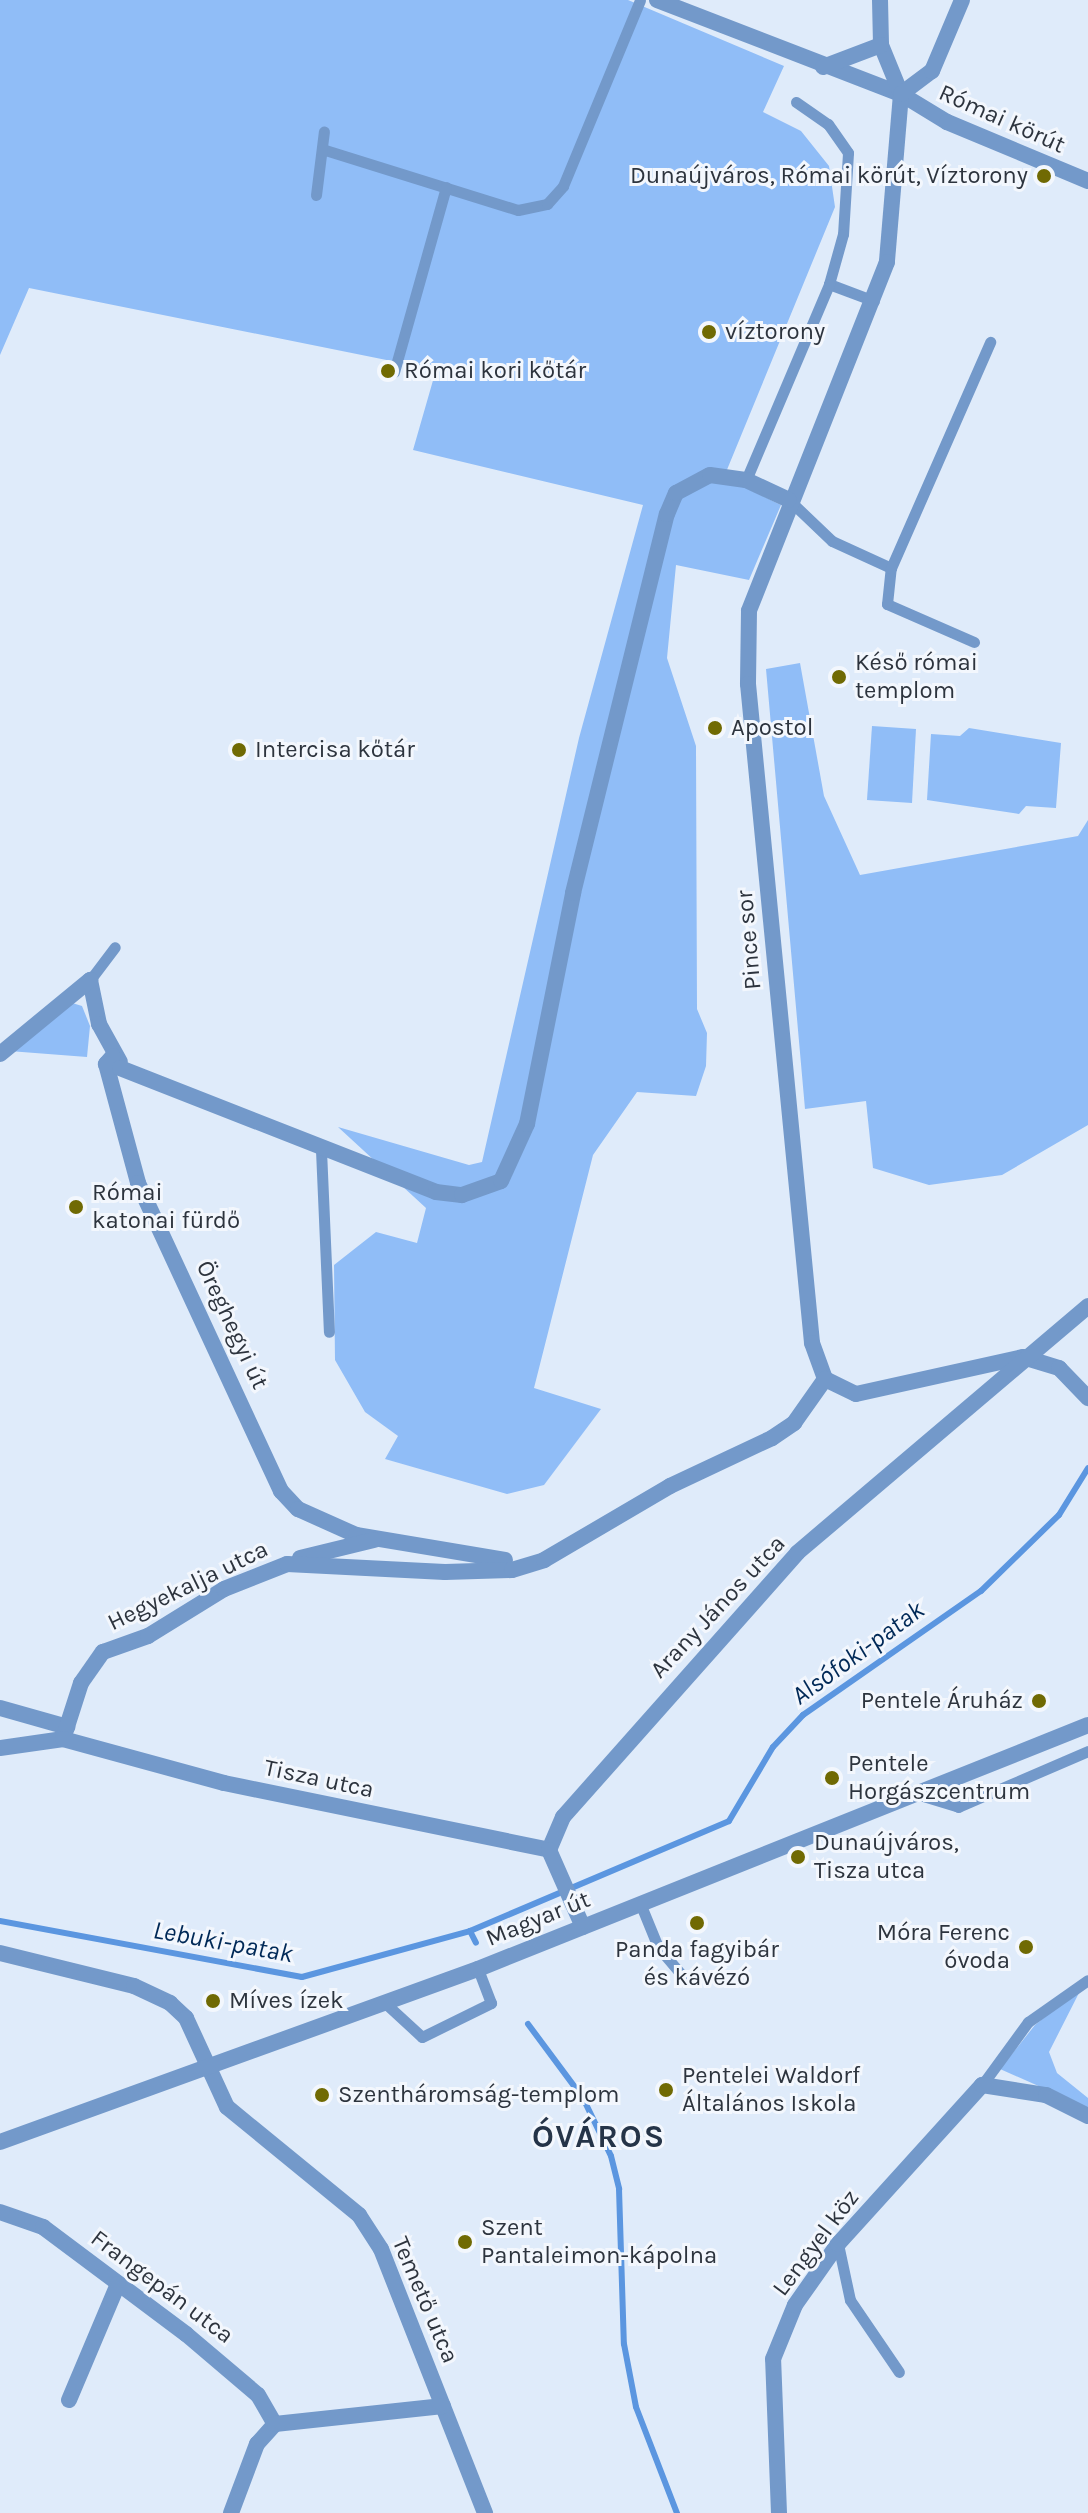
<!DOCTYPE html>
<meta charset="utf-8">
<style>
body{margin:0}
#map{position:relative;width:1088px;height:2513px;overflow:hidden;background:#dfebfa;font-family:Karla,sans-serif}
div>[style]{position:absolute}
.green>*{inset:0;background:#90bdf7}
.stream>*{height:6px;margin:-3px;padding:0 3px;transform-origin:3px;border-radius:3px;background:#5b96e0}
.service>*{height:11px;margin:-5.5px;padding:0 5.5px;transform-origin:5.5px;border-radius:5.5px;background:#7399ca}
.minor>*{height:16px;margin:-8px;padding:0 8px;transform-origin:8px;border-radius:8px;background:#7399ca}
.tertiary>*{height:16px;margin:-8px;padding:0 8px;transform-origin:8px;border-radius:8px;background:#7399ca}
.dots>*{width:22px;height:22px;translate:-50% -50%;box-sizing:border-box;border:4px solid #f3f7fd;border-radius:50%}
span{translate:-50% -50%;white-space:nowrap;text-align:center;line-height:1.15;-webkit-text-stroke:6px #f3f7fd;paint-order:stroke}
.street-label{font-size:24px;color:#2d343e}
.poi-label{font-size:24px;color:#2d343e}
.right{translate:-100% -50%;text-align:right}
.left{translate:0 -50%;text-align:left}
.water-label{font-size:26px;color:#002957;font-style:italic}
.district-label{font-size:32px;color:#253448;font-weight:700;letter-spacing:2px}
</style>
<div id="map">
<div class="green">
<i style="clip-path:polygon(0 0,628px 0,784px 66px,763px 112px,801px 131px,829px 166px,835px 207px,724px 477px,781px 505px,749px 580px,676px 565px,667px 658px,696px 746px,697px 1009px,707px 1033px,706px 1066px,696px 1096px,637px 1092px,593px 1155px,534px 1388px,601px 1409px,544px 1485px,507px 1494px,385px 1459px,398px 1436px,365px 1412px,335px 1360px,334px 1265px,376px 1232px,417px 1243px,426px 1208px,338px 1127px,469px 1165px,482px 1162px,579px 738px,643px 505px,413px 450px,436px 370px,29px 288px,0 355px)"></i>
<i style="clip-path:polygon(800px 663px,824px 796px,860px 875px,1078px 836px,1088px 820px,1088px 1125px,1002px 1175px,929px 1185px,873px 1168px,866px 1101px,805px 1109px,766px 669px)"></i>
<i style="clip-path:polygon(872px 726px,916px 729px,912px 803px,867px 800px)"></i>
<i style="clip-path:polygon(969px 728px,1061px 743px,1056px 808px,1026px 806px,1019px 814px,927px 800px,931px 734px,960px 736px)"></i>
<i style="clip-path:polygon(69px 1002px,82px 1006px,90px 1026px,87px 1057px,9px 1051px)"></i>
<i style="clip-path:polygon(1082px 1987px,1049px 2052px,1057px 2073px,1088px 2098px,1088px 2108px,1000px 2069px,1035px 2025px)"></i>
</div>
<div class="stream">
<i style="left:0;top:1921px;width:307px;rotate:10.5deg"></i>
<i style="left:302px;top:1977px;width:174px;rotate:-15.3deg"></i>
<i style="left:470px;top:1931px;width:13px;rotate:63deg"></i>
<i style="left:470px;top:1931px;width:281px;rotate:-23deg"></i>
<i style="left:729px;top:1821px;width:86px;rotate:-59.3deg"></i>
<i style="left:773px;top:1747px;width:44px;rotate:-46.8deg"></i>
<i style="left:803px;top:1715px;width:217px;rotate:-34.9deg"></i>
<i style="left:981px;top:1591px;width:109px;rotate:-44.3deg"></i>
<i style="left:1059px;top:1515px;width:55px;rotate:-58.3deg"></i>
<i style="left:528px;top:2024px;width:92px;rotate:53.4deg"></i>
<i style="left:583px;top:2098px;width:64px;rotate:64.2deg"></i>
<i style="left:611px;top:2156px;width:34px;rotate:76deg"></i>
<i style="left:619px;top:2189px;width:155px;rotate:88.2deg"></i>
<i style="left:624px;top:2344px;width:64px;rotate:79.2deg"></i>
<i style="left:636px;top:2407px;width:114px;rotate:68.9deg"></i>
</div>
<div class="service">
<i style="left:796px;top:102px;width:39px;rotate:35deg"></i>
<i style="left:828px;top:124px;width:35px;rotate:55deg"></i>
<i style="left:848px;top:153px;width:81px;rotate:93.5deg"></i>
<i style="left:843px;top:234px;width:52px;rotate:105.6deg"></i>
<i style="left:829px;top:284px;width:48px;rotate:20.7deg"></i>
<i style="left:322px;top:149px;width:205px;rotate:17.3deg"></i>
<i style="left:518px;top:210px;width:30px;rotate:-12deg"></i>
<i style="left:547px;top:204px;width:24px;rotate:-48deg"></i>
<i style="left:563px;top:186px;width:201px;rotate:-67.5deg"></i>
<i style="left:316px;top:195px;width:64px;rotate:-82.9deg"></i>
<i style="left:394px;top:372px;width:192px;rotate:-74.3deg"></i>
<i style="left:746px;top:480px;width:213px;rotate:-67deg"></i>
<i style="left:789px;top:500px;width:59px;rotate:43.6deg"></i>
<i style="left:832px;top:541px;width:65px;rotate:24.6deg"></i>
<i style="left:974px;top:642px;width:95px;rotate:-156.4deg"></i>
<i style="left:887px;top:604px;width:36px;rotate:-84deg"></i>
<i style="left:891px;top:568px;width:247px;rotate:-66.3deg"></i>
<i style="left:90px;top:980px;width:41px;rotate:-52.9deg"></i>
<i style="left:321px;top:1150px;width:182px;rotate:87.5deg"></i>
<i style="left:923px;top:1796px;width:37px;rotate:17deg"></i>
<i style="left:958px;top:1807px;width:142px;rotate:-23.3deg"></i>
<i style="left:640px;top:1903px;width:48px;rotate:67.8deg"></i>
<i style="left:658px;top:1947px;width:43px;rotate:49.7deg"></i>
<i style="left:385px;top:2003px;width:50px;rotate:42.6deg"></i>
<i style="left:422px;top:2037px;width:77px;rotate:-26.2deg"></i>
<i style="left:491px;top:2003px;width:36px;rotate:-111deg"></i>
<i style="left:982px;top:2085px;width:78px;rotate:-53.9deg"></i>
<i style="left:1028px;top:2022px;width:73px;rotate:-35deg"></i>
<i style="left:838px;top:2244px;width:57px;rotate:77.9deg"></i>
<i style="left:850px;top:2300px;width:87px;rotate:55.8deg"></i>
</div>
<div class="minor">
<i style="left:657px;top:0;width:261px;rotate:21.1deg"></i>
<i style="left:880px;top:0;width:45px;rotate:88.7deg"></i>
<i style="left:881px;top:45px;width:53px;rotate:67.8deg"></i>
<i style="left:901px;top:94px;width:54px;rotate:31.3deg"></i>
<i style="left:947px;top:122px;width:153px;rotate:22.7deg"></i>
<i style="left:823px;top:67px;width:62px;rotate:-20.8deg"></i>
<i style="left:901px;top:94px;width:169px;rotate:94.8deg"></i>
<i style="left:887px;top:262px;width:375px;rotate:111.6deg"></i>
<i style="left:749px;top:611px;width:73px;rotate:90.8deg"></i>
<i style="left:748px;top:684px;width:662px;rotate:84.45deg"></i>
<i style="left:812px;top:1343px;width:38px;rotate:70deg"></i>
<i style="left:825px;top:1379px;width:34px;rotate:26deg"></i>
<i style="left:856px;top:1394px;width:171px;rotate:-12.5deg"></i>
<i style="left:1023px;top:1357px;width:38px;rotate:17deg"></i>
<i style="left:1059px;top:1368px;width:42px;rotate:46deg"></i>
<i style="left:901px;top:94px;width:39px;rotate:-37deg"></i>
<i style="left:932px;top:71px;width:77px;rotate:-67.1deg"></i>
<i style="left:90px;top:980px;width:45px;rotate:78.4deg"></i>
<i style="left:99px;top:1024px;width:43px;rotate:61.1deg"></i>
<i style="left:0;top:1054px;width:117px;rotate:-39.4deg"></i>
<i style="left:113px;top:1056px;width:11px;rotate:131deg"></i>
<i style="left:106px;top:1064px;width:123px;rotate:74.9deg"></i>
<i style="left:138px;top:1183px;width:340px;rotate:65.1deg"></i>
<i style="left:281px;top:1491px;width:25px;rotate:47deg"></i>
<i style="left:298px;top:1509px;width:64px;rotate:24.1deg"></i>
<i style="left:356px;top:1535px;width:151px;rotate:9.5deg"></i>
<i style="left:120px;top:1068px;width:339px;rotate:21.4deg"></i>
<i style="left:436px;top:1192px;width:26px;rotate:7deg"></i>
<i style="left:462px;top:1195px;width:41px;rotate:-19.7deg"></i>
<i style="left:501px;top:1181px;width:63px;rotate:-65.5deg"></i>
<i style="left:527px;top:1124px;width:236px;rotate:-78.7deg"></i>
<i style="left:573px;top:893px;width:390px;rotate:-76.1deg"></i>
<i style="left:667px;top:514px;width:23px;rotate:-67deg"></i>
<i style="left:676px;top:493px;width:38px;rotate:-28deg"></i>
<i style="left:710px;top:475px;width:36px;rotate:8deg"></i>
<i style="left:746px;top:480px;width:47px;rotate:24.9deg"></i>
<i style="left:300px;top:1558px;width:76px;rotate:-13.7deg"></i>
<i style="left:0;top:1708px;width:70px;rotate:15.8deg"></i>
<i style="left:63px;top:1739px;width:59px;rotate:-72.2deg"></i>
<i style="left:81px;top:1683px;width:38px;rotate:-55deg"></i>
<i style="left:103px;top:1652px;width:48px;rotate:-19.6deg"></i>
<i style="left:148px;top:1636px;width:89px;rotate:-31.7deg"></i>
<i style="left:224px;top:1589px;width:68px;rotate:-21.6deg"></i>
<i style="left:287px;top:1564px;width:158px;rotate:2.9deg"></i>
<i style="left:445px;top:1572px;width:67px;rotate:-1.7deg"></i>
<i style="left:512px;top:1570px;width:34px;rotate:-17deg"></i>
<i style="left:544px;top:1560px;width:146px;rotate:-30.4deg"></i>
<i style="left:670px;top:1486px;width:113px;rotate:-25.2deg"></i>
<i style="left:772px;top:1438px;width:27px;rotate:-34deg"></i>
<i style="left:794px;top:1423px;width:54px;rotate:-54.8deg"></i>
<i style="left:0;top:1748px;width:64px;rotate:-8.1deg"></i>
<i style="left:63px;top:1739px;width:167px;rotate:15.3deg"></i>
<i style="left:224px;top:1783px;width:332px;rotate:11.6deg"></i>
<i style="left:549px;top:1850px;width:36px;rotate:-67deg"></i>
<i style="left:563px;top:1817px;width:353px;rotate:-48.4deg"></i>
<i style="left:797px;top:1553px;width:382px;rotate:-40.3deg"></i>
<i style="left:549px;top:1850px;width:84px;rotate:66.2deg"></i>
<i style="left:0;top:1953px;width:138px;rotate:13.8deg"></i>
<i style="left:134px;top:1986px;width:40px;rotate:25deg"></i>
<i style="left:170px;top:2003px;width:22px;rotate:43deg"></i>
<i style="left:186px;top:2018px;width:98px;rotate:65.3deg"></i>
<i style="left:227px;top:2107px;width:171px;rotate:39.3deg"></i>
<i style="left:359px;top:2215px;width:40px;rotate:57.1deg"></i>
<i style="left:381px;top:2249px;width:284px;rotate:68.5deg"></i>
<i style="left:0;top:2212px;width:46px;rotate:19.2deg"></i>
<i style="left:43px;top:2227px;width:179px;rotate:36.8deg"></i>
<i style="left:186px;top:2334px;width:94px;rotate:40.3deg"></i>
<i style="left:258px;top:2395px;width:34px;rotate:60deg"></i>
<i style="left:69px;top:2400px;width:126px;rotate:-67.1deg"></i>
<i style="left:231px;top:2513px;width:74px;rotate:-69.4deg"></i>
<i style="left:257px;top:2444px;width:27px;rotate:-48deg"></i>
<i style="left:275px;top:2424px;width:169px;rotate:-6.1deg"></i>
<i style="left:779px;top:2513px;width:154px;rotate:-92.2deg"></i>
<i style="left:773px;top:2359px;width:58px;rotate:-67.8deg"></i>
<i style="left:795px;top:2305px;width:75px;rotate:-54.8deg"></i>
<i style="left:838px;top:2244px;width:215px;rotate:-47.8deg"></i>
<i style="left:982px;top:2085px;width:65px;rotate:8.9deg"></i>
<i style="left:1046px;top:2095px;width:47px;rotate:26.6deg"></i>
</div>
<div class="tertiary">
<i style="left:0;top:2142px;width:508px;rotate:-19.9deg"></i>
<i style="left:478px;top:1969px;width:657px;rotate:-21.8deg"></i>
</div>
<div class="dots">
<i style="left:1044px;top:176px;background:#706a03"></i>
<i style="left:709px;top:332px;background:#706a03"></i>
<i style="left:388px;top:371px;background:#706a03"></i>
<i style="left:839px;top:677px;background:#706a03"></i>
<i style="left:715px;top:728px;background:#706a03"></i>
<i style="left:239px;top:750px;background:#706a03"></i>
<i style="left:76px;top:1207px;background:#706a03"></i>
<i style="left:1039px;top:1701px;background:#706a03"></i>
<i style="left:832px;top:1778px;background:#706a03"></i>
<i style="left:798px;top:1857px;background:#706a03"></i>
<i style="left:697px;top:1923px;background:#706a03"></i>
<i style="left:1026px;top:1947px;background:#706a03"></i>
<i style="left:213px;top:2001px;background:#706a03"></i>
<i style="left:666px;top:2090px;background:#706a03"></i>
<i style="left:322px;top:2095px;background:#706a03"></i>
<i style="left:465px;top:2242px;background:#706a03"></i>
</div>
<div class="street-label">
<span style="left:1002px;top:119px;rotate:24deg">Római körút</span>
<span style="left:749px;top:940px;rotate:-95deg">Pince sor</span>
<span style="left:232px;top:1325px;rotate:65deg">Öreghegyi út</span>
<span style="left:188px;top:1586px;rotate:-26deg">Hegyekalja utca</span>
<span style="left:718px;top:1607px;rotate:-47deg">Arany János utca</span>
<span style="left:319px;top:1779px;rotate:12deg">Tisza utca</span>
<span style="left:538px;top:1919px;rotate:-22deg">Magyar út</span>
<span style="left:816px;top:2243px;rotate:-53deg">Lengyel köz</span>
<span style="left:162px;top:2287px;rotate:37deg">Frangepán utca</span>
<span style="left:425px;top:2300px;rotate:67deg">Temető utca</span>
</div>
<div class="poi-label">
<span class="right" style="left:1028px;top:176px">Dunaújváros, Római körút, Víztorony</span>
<span class="left" style="left:725px;top:332px">víztorony</span>
<span class="left" style="left:404px;top:371px">Római kori kőtár</span>
<span class="left" style="left:855px;top:677px">Késő római<br>templom</span>
<span class="left" style="left:731px;top:728px">Apostol</span>
<span class="left" style="left:255px;top:750px">Intercisa kőtár</span>
<span class="left" style="left:92px;top:1207px">Római<br>katonai fürdő</span>
<span class="right" style="left:1023px;top:1701px">Pentele Áruház</span>
<span class="left" style="left:848px;top:1778px">Pentele<br>Horgászcentrum</span>
<span class="left" style="left:814px;top:1857px">Dunaújváros,<br>Tisza utca</span>
<span class="right" style="left:1010px;top:1947px">Móra Ferenc<br>óvoda</span>
<span style="left:697px;top:1964px">Panda fagyibár<br>és kávézó</span>
<span class="left" style="left:229px;top:2001px">Míves ízek</span>
<span class="left" style="left:682px;top:2090px">Pentelei Waldorf<br>Általános Iskola</span>
<span class="left" style="left:338px;top:2095px">Szentháromság-templom</span>
<span class="left" style="left:481px;top:2242px">Szent<br>Pantaleimon-kápolna</span>
</div>
<div class="water-label">
<span style="left:858px;top:1653px;rotate:-36deg">Alsófoki-patak</span>
<span style="left:223px;top:1942px;rotate:10deg">Lebuki-patak</span>
</div>
<div class="district-label">
<span style="left:599px;top:2137px">ÓVÁROS</span>
</div>
</div>
